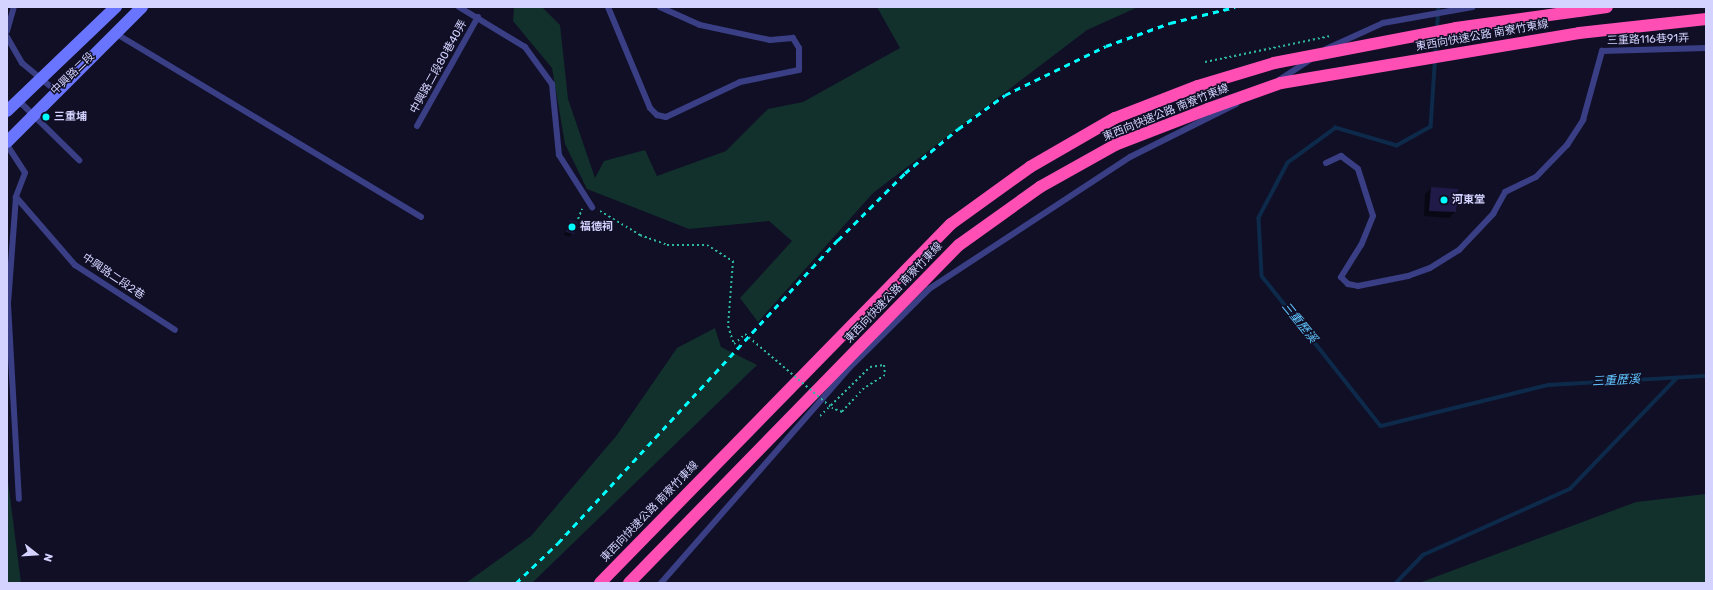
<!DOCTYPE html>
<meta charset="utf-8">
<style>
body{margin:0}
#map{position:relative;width:1713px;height:590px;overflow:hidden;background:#100f26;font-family:Rubik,"Noto Sans TC",sans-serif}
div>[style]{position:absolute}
.green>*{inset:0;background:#12302c}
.shadow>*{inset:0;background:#0007}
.stream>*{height:3.5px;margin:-1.75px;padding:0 1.75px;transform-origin:1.75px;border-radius:1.75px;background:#0d2a4b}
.building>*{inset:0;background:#1f1a47}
.path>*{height:2px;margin-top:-1px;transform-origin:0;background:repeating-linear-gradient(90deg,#2eb8a2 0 2px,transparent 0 5px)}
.lane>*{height:6px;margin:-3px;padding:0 3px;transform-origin:3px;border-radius:3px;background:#393e85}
.secondary>*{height:12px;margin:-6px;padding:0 6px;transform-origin:6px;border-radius:6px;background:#6a75ff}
.highway>*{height:12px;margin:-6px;padding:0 6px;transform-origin:6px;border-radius:6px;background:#ff4eb4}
.rail>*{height:3px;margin-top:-1.5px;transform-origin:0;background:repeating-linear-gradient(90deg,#00fefe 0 6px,transparent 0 11px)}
.path-bridge>*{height:2px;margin-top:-1px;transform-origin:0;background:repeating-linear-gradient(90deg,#2eb8a2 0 2px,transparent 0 5px)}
.highway-bridge>*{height:12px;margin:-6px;padding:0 6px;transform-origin:6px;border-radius:6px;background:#ff4eb4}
.dots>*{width:11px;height:11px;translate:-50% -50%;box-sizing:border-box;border:2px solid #100f26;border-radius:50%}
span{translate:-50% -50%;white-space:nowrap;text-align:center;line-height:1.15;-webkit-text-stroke:3px #100f26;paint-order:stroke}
.street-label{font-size:11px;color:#d4d3ff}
.poi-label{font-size:11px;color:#d4d3ff;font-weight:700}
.left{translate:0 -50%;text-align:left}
.water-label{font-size:12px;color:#61c5ff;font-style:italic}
.frame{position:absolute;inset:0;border:8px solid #d4d3ff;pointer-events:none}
.north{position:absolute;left:16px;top:534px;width:40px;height:40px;-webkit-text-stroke:3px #100f26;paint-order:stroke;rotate:107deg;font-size:11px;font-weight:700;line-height:16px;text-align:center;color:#d4d3ff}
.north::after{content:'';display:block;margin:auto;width:14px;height:18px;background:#d4d3ff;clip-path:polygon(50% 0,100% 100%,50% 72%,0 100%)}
</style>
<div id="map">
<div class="green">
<i style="clip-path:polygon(514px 7px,542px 7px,560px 25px,568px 99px,595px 178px,604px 161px,645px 150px,657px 176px,726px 151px,768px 109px,803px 102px,900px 48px,877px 7px,1138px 7px,1087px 30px,873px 193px,758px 322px,740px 298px,792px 241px,769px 221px,689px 229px,587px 189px,565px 144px,552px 68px,513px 21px)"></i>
<i style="clip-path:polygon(715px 328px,721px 347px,757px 365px,532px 583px,466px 583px,531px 536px,617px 435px,677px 348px)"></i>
<i style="clip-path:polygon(7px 473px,21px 583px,7px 583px)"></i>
<i style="clip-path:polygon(1706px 494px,1706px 583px,1419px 583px,1636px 502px)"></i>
</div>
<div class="shadow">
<i style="clip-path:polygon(1431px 188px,1455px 212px,1449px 218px,1424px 216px,1425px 194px)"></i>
<i style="clip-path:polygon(570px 221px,576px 222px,570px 237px,564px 235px)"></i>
</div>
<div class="stream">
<i style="left:1439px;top:7px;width:120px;rotate:93.8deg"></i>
<i style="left:1431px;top:127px;width:39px;rotate:151deg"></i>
<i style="left:1397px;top:146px;width:64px;rotate:-163.6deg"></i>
<i style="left:1336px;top:128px;width:59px;rotate:143.9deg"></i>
<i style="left:1288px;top:163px;width:62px;rotate:117.8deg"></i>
<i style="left:1259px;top:218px;width:58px;rotate:87deg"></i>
<i style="left:1262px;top:276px;width:191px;rotate:51.6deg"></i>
<i style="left:1381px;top:426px;width:172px;rotate:-13.8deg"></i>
<i style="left:1548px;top:385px;width:158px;rotate:-3.3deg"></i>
<i style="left:1396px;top:583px;width:39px;rotate:-46deg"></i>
<i style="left:1423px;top:555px;width:161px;rotate:-24.2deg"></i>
<i style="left:1570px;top:489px;width:154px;rotate:-46.1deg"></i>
</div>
<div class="building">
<i style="clip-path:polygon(1431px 187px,1458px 189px,1456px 212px,1429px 211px)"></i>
<i style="clip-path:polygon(570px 220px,577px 222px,574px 234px,566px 232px)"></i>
</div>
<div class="path">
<i style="left:1205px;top:62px;width:128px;rotate:-11.7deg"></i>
<i style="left:600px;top:211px;width:47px;rotate:31deg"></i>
<i style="left:640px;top:235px;width:29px;rotate:20deg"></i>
<i style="left:667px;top:245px;width:40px"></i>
<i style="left:707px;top:245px;width:31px;rotate:32deg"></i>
<i style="left:733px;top:261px;width:65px;rotate:94.4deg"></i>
<i style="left:728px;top:326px;width:19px;rotate:72deg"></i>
<i style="left:734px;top:344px;width:15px;rotate:-42deg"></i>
<i style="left:578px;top:219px;width:11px;rotate:-68deg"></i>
<i style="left:820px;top:416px;width:70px;rotate:-44.4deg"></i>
<i style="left:870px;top:367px;width:14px;rotate:-8deg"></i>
<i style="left:884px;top:365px;width:10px;rotate:84deg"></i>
<i style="left:885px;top:375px;width:25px;rotate:148deg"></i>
<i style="left:864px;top:388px;width:33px;rotate:133deg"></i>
<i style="left:842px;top:412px;width:11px;rotate:-158deg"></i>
</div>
<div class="lane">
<i style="left:459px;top:7px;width:77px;rotate:31.2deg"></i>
<i style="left:525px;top:47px;width:46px;rotate:53.9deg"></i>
<i style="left:552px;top:84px;width:71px;rotate:84.4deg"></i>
<i style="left:559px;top:155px;width:62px;rotate:57.6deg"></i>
<i style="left:608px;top:7px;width:109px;rotate:67.4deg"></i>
<i style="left:650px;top:108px;width:10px;rotate:45deg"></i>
<i style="left:657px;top:115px;width:9px;rotate:13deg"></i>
<i style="left:666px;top:117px;width:82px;rotate:-25.3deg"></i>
<i style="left:740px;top:82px;width:60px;rotate:-11.5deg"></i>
<i style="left:799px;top:70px;width:22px;rotate:-90deg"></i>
<i style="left:799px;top:48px;width:12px;rotate:-121deg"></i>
<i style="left:793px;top:38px;width:23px;rotate:175deg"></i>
<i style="left:770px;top:40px;width:72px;rotate:-167.9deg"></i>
<i style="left:700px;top:25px;width:44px;rotate:-155.8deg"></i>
<i style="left:7px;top:31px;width:25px;rotate:-74deg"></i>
<i style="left:115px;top:33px;width:357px;rotate:31deg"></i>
<i style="left:7px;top:37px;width:30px;rotate:60deg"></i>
<i style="left:22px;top:63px;width:44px;rotate:39.5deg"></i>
<i style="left:1326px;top:49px;width:63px;rotate:-24.5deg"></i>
<i style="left:1383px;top:23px;width:91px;rotate:-10.1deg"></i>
<i style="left:1279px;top:80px;width:37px;rotate:-33deg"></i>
<i style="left:18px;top:100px;width:86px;rotate:44.5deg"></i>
<i style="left:417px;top:126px;width:125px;rotate:-60.8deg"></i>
<i style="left:7px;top:145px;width:33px;rotate:57deg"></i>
<i style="left:25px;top:173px;width:26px;rotate:111deg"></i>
<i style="left:16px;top:197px;width:90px;rotate:49.1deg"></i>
<i style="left:75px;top:265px;width:119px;rotate:33deg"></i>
<i style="left:1326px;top:163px;width:17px;rotate:-25deg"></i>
<i style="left:1341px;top:156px;width:21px;rotate:37deg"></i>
<i style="left:1358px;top:169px;width:49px;rotate:72.3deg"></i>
<i style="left:1373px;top:216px;width:31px;rotate:112deg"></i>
<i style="left:1361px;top:245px;width:38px;rotate:122deg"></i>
<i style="left:1341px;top:277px;width:10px;rotate:45deg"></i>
<i style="left:1348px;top:284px;width:10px;rotate:11deg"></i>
<i style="left:1358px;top:286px;width:51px;rotate:-11.3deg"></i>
<i style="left:1408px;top:276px;width:23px;rotate:-20deg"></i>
<i style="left:1430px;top:268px;width:34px;rotate:-32deg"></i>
<i style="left:1459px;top:250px;width:50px;rotate:-46.6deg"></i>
<i style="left:1493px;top:214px;width:25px;rotate:-61deg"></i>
<i style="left:1505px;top:192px;width:34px;rotate:-26deg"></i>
<i style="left:1536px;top:177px;width:45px;rotate:-45.9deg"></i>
<i style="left:1567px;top:145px;width:30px;rotate:-57deg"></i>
<i style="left:1583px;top:120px;width:72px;rotate:-74.6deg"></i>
<i style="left:1602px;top:51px;width:104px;rotate:-1.7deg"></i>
<i style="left:16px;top:197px;width:107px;rotate:94.3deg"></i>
<i style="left:8px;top:304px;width:195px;rotate:86.8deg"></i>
<i style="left:661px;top:583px;width:286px;rotate:-48.8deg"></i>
<i style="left:849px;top:368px;width:112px;rotate:-44.6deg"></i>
<i style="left:929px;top:289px;width:240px;rotate:-33.3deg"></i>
<i style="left:1130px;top:157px;width:119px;rotate:-26.6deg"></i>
</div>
<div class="secondary">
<i style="left:7px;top:111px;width:151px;rotate:-43.7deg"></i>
<i style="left:7px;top:142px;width:191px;rotate:-45deg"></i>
</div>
<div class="highway">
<i style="left:1579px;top:11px;width:28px;rotate:-8deg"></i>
<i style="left:1579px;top:33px;width:128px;rotate:-6.3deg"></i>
<i style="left:600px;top:583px;width:502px;rotate:-45.65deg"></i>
<i style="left:951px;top:224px;width:97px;rotate:-35.8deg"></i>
<i style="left:1030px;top:167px;width:98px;rotate:-30deg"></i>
<i style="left:1115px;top:118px;width:89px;rotate:-21.1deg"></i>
<i style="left:629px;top:583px;width:472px;rotate:-45.7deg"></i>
<i style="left:959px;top:245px;width:100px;rotate:-35.6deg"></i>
<i style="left:1040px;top:187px;width:86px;rotate:-29.2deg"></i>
<i style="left:1115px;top:145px;width:100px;rotate:-21.2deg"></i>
</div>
<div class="rail">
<i style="left:516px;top:583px;width:58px;rotate:-43.6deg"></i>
<i style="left:558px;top:543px;width:413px;rotate:-47.3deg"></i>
<i style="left:838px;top:240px;width:95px;rotate:-45deg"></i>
<i style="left:905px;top:173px;width:69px;rotate:-39.7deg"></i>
<i style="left:958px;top:129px;width:58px;rotate:-35.9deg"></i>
<i style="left:1005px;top:95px;width:112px;rotate:-25.9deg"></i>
<i style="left:1106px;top:46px;width:68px;rotate:-19.8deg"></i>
<i style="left:1170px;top:23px;width:67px;rotate:-13.8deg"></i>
</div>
<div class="path-bridge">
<i style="left:745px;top:334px;width:114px;rotate:40.4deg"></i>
</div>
<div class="highway-bridge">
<i style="left:1198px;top:86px;width:79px;rotate:-16.8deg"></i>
<i style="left:1274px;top:63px;width:185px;rotate:-10.9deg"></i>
<i style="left:1456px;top:28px;width:124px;rotate:-7.9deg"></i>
<i style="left:1208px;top:109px;width:77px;rotate:-19.6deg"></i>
<i style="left:1281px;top:83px;width:302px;rotate:-9.5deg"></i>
</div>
<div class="dots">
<i style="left:46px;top:117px;background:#00fefe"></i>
<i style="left:1444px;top:200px;background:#00fefe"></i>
<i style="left:572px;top:227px;background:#00fefe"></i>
</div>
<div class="street-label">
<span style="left:1482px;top:36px;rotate:-10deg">東西向快速公路 南寮竹東線</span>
<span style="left:1648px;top:40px;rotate:-2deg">三重路116巷91弄</span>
<span style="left:439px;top:67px;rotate:-61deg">中興路二段80巷40弄</span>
<span style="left:73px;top:74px;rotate:-44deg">中興路二段</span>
<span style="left:1166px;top:113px;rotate:-22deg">東西向快速公路 南寮竹東線</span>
<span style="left:113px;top:277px;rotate:34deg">中興路二段2巷</span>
<span style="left:894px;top:293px;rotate:-46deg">東西向快速公路 南寮竹東線</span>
<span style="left:650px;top:512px;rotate:-46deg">東西向快速公路 南寮竹東線</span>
</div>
<div class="poi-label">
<span class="left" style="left:54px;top:117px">三重埔</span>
<span class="left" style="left:1452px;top:200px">河東堂</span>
<span class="left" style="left:580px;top:227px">福德祠</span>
</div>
<div class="water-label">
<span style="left:1299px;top:323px;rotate:51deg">三重歷溪</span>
<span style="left:1616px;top:381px;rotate:-3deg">三重歷溪</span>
</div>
<div class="frame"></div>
<div class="north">N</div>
</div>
